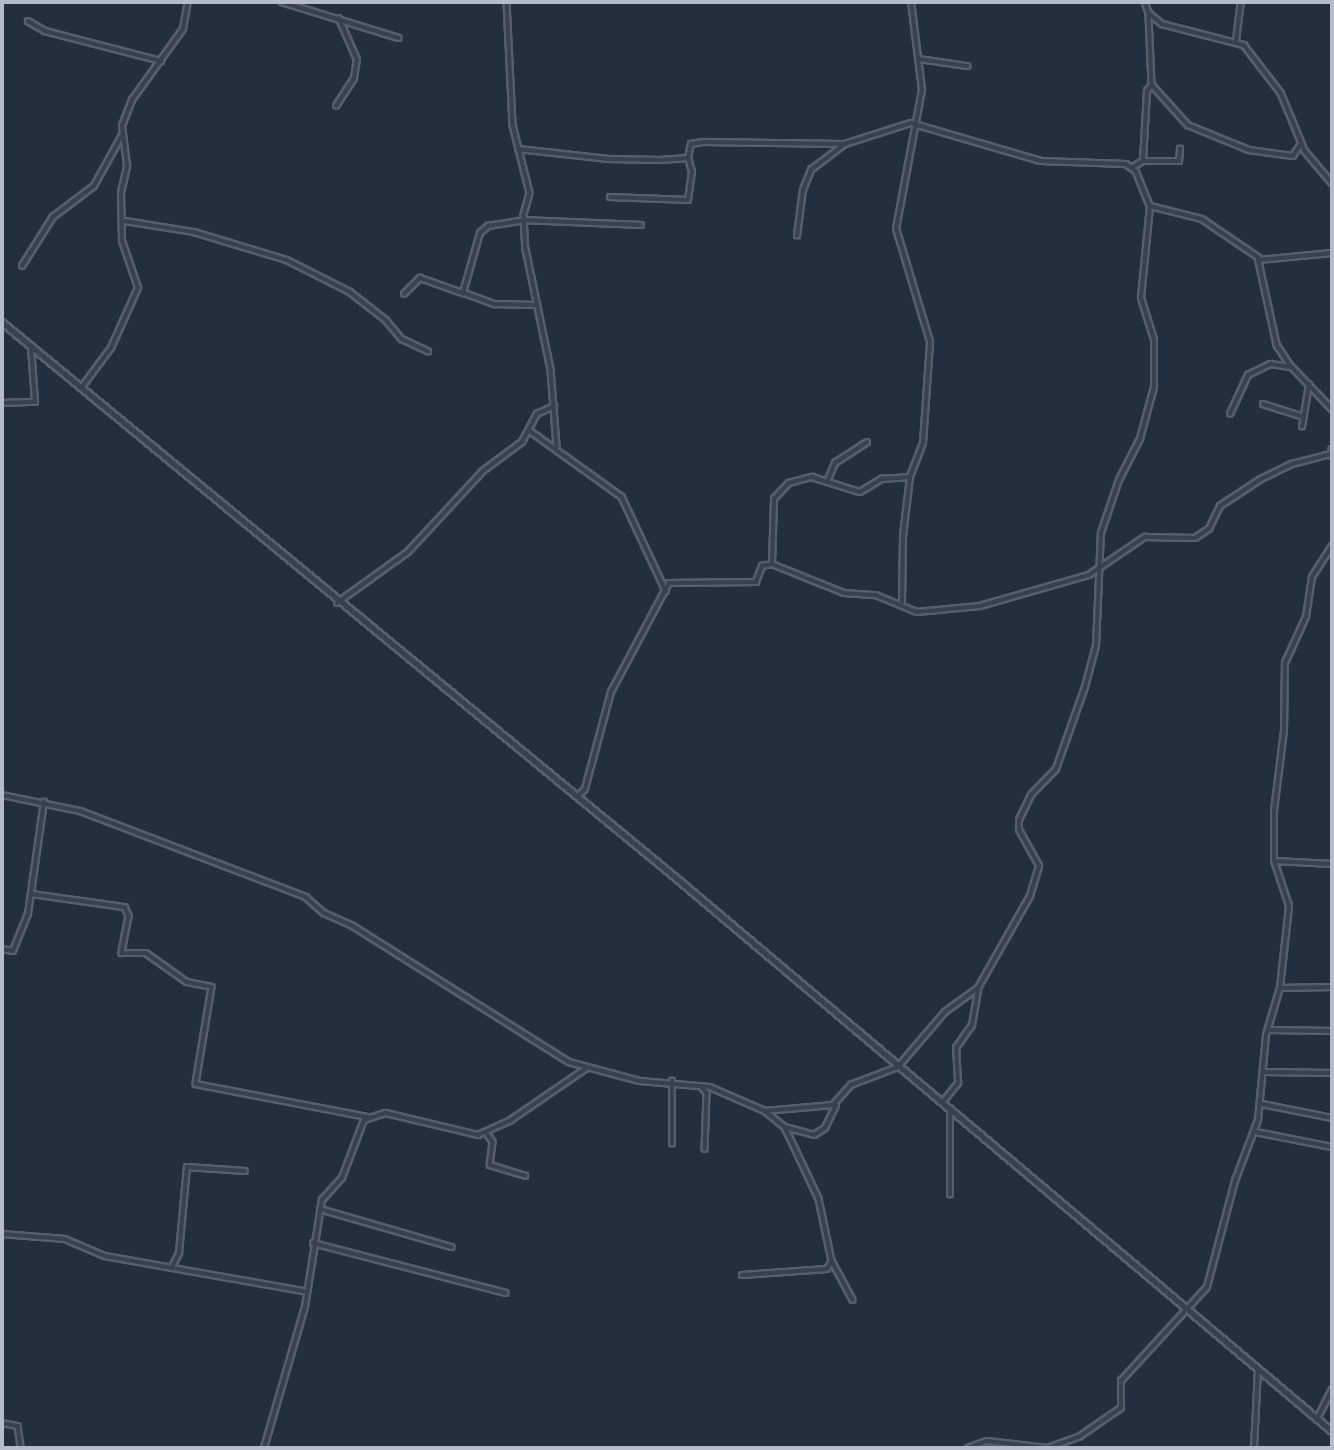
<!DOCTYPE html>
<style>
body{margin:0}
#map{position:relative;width:1334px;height:1450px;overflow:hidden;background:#242f3e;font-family:"Noto Sans",sans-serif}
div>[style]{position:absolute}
.roads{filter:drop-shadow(2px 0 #565f6c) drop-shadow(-2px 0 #565f6c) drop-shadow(0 2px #565f6c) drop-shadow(0 -2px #565f6c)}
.minor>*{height:3.5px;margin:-1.75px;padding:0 1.75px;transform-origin:1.75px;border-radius:1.75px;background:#38414e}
.tertiary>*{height:4.5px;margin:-2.25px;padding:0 2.25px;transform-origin:2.25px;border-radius:2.25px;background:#38414e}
span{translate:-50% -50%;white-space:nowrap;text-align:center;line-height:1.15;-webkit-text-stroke:6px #1d2633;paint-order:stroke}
.frame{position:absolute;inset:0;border:4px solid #b4bcc9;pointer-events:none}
</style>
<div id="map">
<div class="roads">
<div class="minor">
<i style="left:282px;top:2px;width:122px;rotate:17.1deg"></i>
<i style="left:507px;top:2px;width:123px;rotate:87.2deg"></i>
<i style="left:513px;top:125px;width:70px;rotate:76deg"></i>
<i style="left:530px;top:193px;width:24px;rotate:105deg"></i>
<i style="left:524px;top:216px;width:33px;rotate:87deg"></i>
<i style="left:526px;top:249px;width:124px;rotate:78.3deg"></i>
<i style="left:551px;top:370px;width:77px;rotate:85.5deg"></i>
<i style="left:1145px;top:2px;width:12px;rotate:70deg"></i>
<i style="left:1149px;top:13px;width:17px;rotate:40deg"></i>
<i style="left:1162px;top:24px;width:85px;rotate:14.4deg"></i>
<i style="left:1244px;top:45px;width:61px;rotate:52.4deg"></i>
<i style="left:1281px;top:93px;width:63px;rotate:67.5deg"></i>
<i style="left:1305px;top:151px;width:42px;rotate:49.8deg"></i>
<i style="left:1149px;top:16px;width:69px;rotate:87.5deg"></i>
<i style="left:1152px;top:85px;width:54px;rotate:48deg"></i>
<i style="left:1188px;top:125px;width:66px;rotate:22.3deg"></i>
<i style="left:1249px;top:150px;width:44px;rotate:7.8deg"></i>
<i style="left:1293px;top:156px;width:14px;rotate:-56deg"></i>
<i style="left:28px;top:21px;width:20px;rotate:30deg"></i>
<i style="left:45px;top:31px;width:120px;rotate:14.5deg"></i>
<i style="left:1236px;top:41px;width:39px;rotate:-83deg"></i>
<i style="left:919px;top:59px;width:49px;rotate:8.3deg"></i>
<i style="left:336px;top:106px;width:33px;rotate:-57deg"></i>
<i style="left:354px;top:78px;width:18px;rotate:-81deg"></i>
<i style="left:357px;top:60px;width:45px;rotate:-113.7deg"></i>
<i style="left:518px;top:149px;width:91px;rotate:6.3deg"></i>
<i style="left:608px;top:159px;width:52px;rotate:1.1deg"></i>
<i style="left:660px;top:160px;width:28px;rotate:-4deg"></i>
<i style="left:688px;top:158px;width:14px;rotate:-78deg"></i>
<i style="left:691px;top:144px;width:13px;rotate:-9deg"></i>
<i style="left:704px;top:142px;width:139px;rotate:0.8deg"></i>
<i style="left:1143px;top:161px;width:36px"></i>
<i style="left:1179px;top:161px;width:12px;rotate:-85deg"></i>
<i style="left:1133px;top:167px;width:12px;rotate:-31deg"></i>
<i style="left:1143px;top:161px;width:70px;rotate:-86.7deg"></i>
<i style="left:1147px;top:91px;width:8px;rotate:-50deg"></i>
<i style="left:610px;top:197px;width:78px;rotate:2.2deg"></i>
<i style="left:688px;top:200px;width:28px;rotate:-82deg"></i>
<i style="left:692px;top:172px;width:15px;rotate:-106deg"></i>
<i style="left:125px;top:221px;width:70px;rotate:9.1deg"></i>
<i style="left:194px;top:232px;width:97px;rotate:16.8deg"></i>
<i style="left:287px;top:260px;width:71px;rotate:26.9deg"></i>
<i style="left:350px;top:292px;width:46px;rotate:37.9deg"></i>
<i style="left:386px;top:320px;width:25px;rotate:50deg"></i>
<i style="left:402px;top:339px;width:29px;rotate:25deg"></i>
<i style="left:797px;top:236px;width:46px;rotate:-82.6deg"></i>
<i style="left:803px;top:190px;width:22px;rotate:-68deg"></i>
<i style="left:811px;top:170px;width:43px;rotate:-37.4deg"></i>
<i style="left:845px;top:144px;width:69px;rotate:-17.7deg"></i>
<i style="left:911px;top:123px;width:135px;rotate:16.3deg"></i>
<i style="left:1041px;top:161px;width:85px;rotate:2deg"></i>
<i style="left:1126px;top:164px;width:12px;rotate:35deg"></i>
<i style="left:1136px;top:171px;width:38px;rotate:68deg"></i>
<i style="left:1150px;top:206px;width:54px;rotate:14deg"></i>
<i style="left:1202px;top:219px;width:68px;rotate:34.2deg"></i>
<i style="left:1258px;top:257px;width:90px;rotate:77.8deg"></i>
<i style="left:1277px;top:345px;width:24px;rotate:57deg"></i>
<i style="left:1290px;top:365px;width:61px;rotate:46.3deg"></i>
<i style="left:1259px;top:260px;width:73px;rotate:-5.5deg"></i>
<i style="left:22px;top:266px;width:58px;rotate:-57.7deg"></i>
<i style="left:53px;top:217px;width:51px;rotate:-37.1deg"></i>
<i style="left:94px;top:186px;width:56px;rotate:-61.1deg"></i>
<i style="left:464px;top:293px;width:33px;rotate:20deg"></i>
<i style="left:495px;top:304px;width:42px;rotate:1.4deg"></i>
<i style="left:404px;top:294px;width:23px;rotate:-45deg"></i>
<i style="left:420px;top:278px;width:46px;rotate:19.2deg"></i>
<i style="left:463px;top:293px;width:62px;rotate:-74.2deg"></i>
<i style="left:480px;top:233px;width:11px;rotate:-41deg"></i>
<i style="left:488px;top:226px;width:36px;rotate:-9deg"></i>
<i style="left:524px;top:220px;width:117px;rotate:2.4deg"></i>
<i style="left:82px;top:387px;width:49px;rotate:-53.4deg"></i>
<i style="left:111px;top:348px;width:66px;rotate:-65.8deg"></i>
<i style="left:138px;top:288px;width:50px;rotate:-108.8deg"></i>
<i style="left:122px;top:241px;width:48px;rotate:-91.2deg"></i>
<i style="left:121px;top:193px;width:28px;rotate:-77deg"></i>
<i style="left:127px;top:166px;width:40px;rotate:-97.1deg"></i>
<i style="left:122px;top:126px;width:28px;rotate:-69deg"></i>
<i style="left:132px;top:100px;width:87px;rotate:-54.3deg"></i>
<i style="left:183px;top:29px;width:27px;rotate:-80deg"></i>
<i style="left:2px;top:403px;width:33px;rotate:-2deg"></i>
<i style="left:35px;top:402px;width:55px;rotate:-94.2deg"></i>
<i style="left:1263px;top:404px;width:43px;rotate:17.6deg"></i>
<i style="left:1230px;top:414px;width:43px;rotate:-65.2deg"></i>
<i style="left:1248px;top:375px;width:25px;rotate:-26deg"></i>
<i style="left:1271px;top:364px;width:19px;rotate:9deg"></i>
<i style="left:1302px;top:427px;width:43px;rotate:-80.5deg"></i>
<i style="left:530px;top:431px;width:113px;rotate:35.7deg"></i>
<i style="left:622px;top:497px;width:104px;rotate:64.9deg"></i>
<i style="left:1332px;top:449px;width:7px;rotate:90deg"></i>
<i style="left:827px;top:482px;width:21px;rotate:-67deg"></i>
<i style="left:835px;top:463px;width:38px;rotate:-33deg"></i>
<i style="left:772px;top:564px;width:65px;rotate:-88.2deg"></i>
<i style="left:774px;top:499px;width:22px;rotate:-47deg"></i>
<i style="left:789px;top:483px;width:24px;rotate:-15deg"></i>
<i style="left:812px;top:477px;width:50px;rotate:17.4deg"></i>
<i style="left:860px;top:492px;width:26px;rotate:-31deg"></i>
<i style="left:882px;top:479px;width:28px;rotate:-4deg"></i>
<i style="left:902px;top:602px;width:66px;rotate:-89.1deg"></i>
<i style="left:903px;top:536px;width:59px;rotate:-83.2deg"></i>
<i style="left:910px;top:477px;width:36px;rotate:-69deg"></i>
<i style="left:923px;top:443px;width:101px;rotate:-86deg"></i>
<i style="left:930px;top:342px;width:118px;rotate:-106.7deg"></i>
<i style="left:896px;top:229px;width:141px;rotate:-79.4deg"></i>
<i style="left:922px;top:90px;width:89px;rotate:-97.1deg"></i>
<i style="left:337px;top:603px;width:87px;rotate:-35.7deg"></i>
<i style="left:408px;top:552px;width:110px;rotate:-47.2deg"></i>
<i style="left:483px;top:471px;width:49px;rotate:-36.6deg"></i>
<i style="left:522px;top:442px;width:32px;rotate:-62deg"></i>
<i style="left:537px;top:414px;width:19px;rotate:-25deg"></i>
<i style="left:2px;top:795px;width:80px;rotate:11.6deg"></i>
<i style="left:80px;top:811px;width:242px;rotate:20.8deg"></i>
<i style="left:306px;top:897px;width:24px;rotate:42deg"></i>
<i style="left:324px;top:913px;width:32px;rotate:24deg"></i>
<i style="left:353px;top:926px;width:255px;rotate:32.2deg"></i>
<i style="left:569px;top:1062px;width:73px;rotate:15deg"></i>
<i style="left:640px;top:1081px;width:70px;rotate:4.9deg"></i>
<i style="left:710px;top:1087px;width:60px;rotate:23.6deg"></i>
<i style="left:765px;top:1111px;width:68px;rotate:-5deg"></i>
<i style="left:833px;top:1105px;width:27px;rotate:-48deg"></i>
<i style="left:851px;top:1085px;width:50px;rotate:-21deg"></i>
<i style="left:898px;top:1067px;width:72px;rotate:-49.5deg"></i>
<i style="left:945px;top:1012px;width:41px;rotate:-36deg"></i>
<i style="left:978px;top:988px;width:106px;rotate:-60.5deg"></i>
<i style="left:1030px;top:896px;width:31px;rotate:-73deg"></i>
<i style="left:1039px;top:866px;width:41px;rotate:-119.1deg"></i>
<i style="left:1019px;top:830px;width:10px;rotate:-90deg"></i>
<i style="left:1019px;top:820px;width:28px;rotate:-64deg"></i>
<i style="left:1031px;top:795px;width:36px;rotate:-46deg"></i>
<i style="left:1056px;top:769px;width:87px;rotate:-70.5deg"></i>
<i style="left:1085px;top:687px;width:42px;rotate:-75deg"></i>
<i style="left:1096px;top:646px;width:113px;rotate:-87.5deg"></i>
<i style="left:1101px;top:533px;width:56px;rotate:-71.2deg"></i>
<i style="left:1119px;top:480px;width:46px;rotate:-62.9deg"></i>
<i style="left:1140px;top:439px;width:54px;rotate:-74.9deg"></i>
<i style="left:1154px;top:387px;width:47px;rotate:-90deg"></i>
<i style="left:1154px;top:340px;width:44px;rotate:-107.2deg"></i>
<i style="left:1141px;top:298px;width:92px;rotate:-84.4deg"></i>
<i style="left:577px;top:797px;width:11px;rotate:-45deg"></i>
<i style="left:585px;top:789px;width:100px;rotate:-75deg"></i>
<i style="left:611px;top:692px;width:123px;rotate:-62deg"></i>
<i style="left:669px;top:583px;width:87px;rotate:-0.7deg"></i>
<i style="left:756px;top:582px;width:17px;rotate:-69deg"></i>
<i style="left:762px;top:566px;width:10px;rotate:-11deg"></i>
<i style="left:772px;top:564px;width:78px;rotate:21.9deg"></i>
<i style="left:844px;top:593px;width:32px;rotate:4deg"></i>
<i style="left:876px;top:595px;width:44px;rotate:22.5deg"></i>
<i style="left:917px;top:612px;width:63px;rotate:-5.4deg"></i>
<i style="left:980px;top:606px;width:113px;rotate:-15.9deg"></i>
<i style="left:1089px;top:575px;width:68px;rotate:-34.2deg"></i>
<i style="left:1145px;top:537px;width:50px;rotate:1.1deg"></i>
<i style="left:1195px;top:538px;width:17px;rotate:-33deg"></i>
<i style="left:1209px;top:529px;width:25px;rotate:-64deg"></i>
<i style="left:1220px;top:506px;width:49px;rotate:-33.4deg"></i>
<i style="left:1261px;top:479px;width:34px;rotate:-26deg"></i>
<i style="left:1292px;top:464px;width:40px;rotate:-14.4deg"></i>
<i style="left:1275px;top:861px;width:57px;rotate:3deg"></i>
<i style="left:32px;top:894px;width:94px;rotate:8deg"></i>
<i style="left:125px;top:907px;width:10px;rotate:66deg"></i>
<i style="left:129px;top:916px;width:38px;rotate:101deg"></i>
<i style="left:122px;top:953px;width:24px"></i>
<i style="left:146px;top:953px;width:50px;rotate:35.3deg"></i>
<i style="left:187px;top:982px;width:25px;rotate:11deg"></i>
<i style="left:212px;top:987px;width:98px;rotate:99.4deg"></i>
<i style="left:196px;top:1084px;width:175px;rotate:10.9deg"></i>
<i style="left:2px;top:949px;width:11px;rotate:10deg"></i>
<i style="left:13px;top:951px;width:40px;rotate:-68deg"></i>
<i style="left:28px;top:914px;width:113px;rotate:-81.9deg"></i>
<i style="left:1280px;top:988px;width:52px;rotate:-1.1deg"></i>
<i style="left:1269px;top:1030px;width:63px;rotate:0.9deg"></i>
<i style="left:1265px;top:1072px;width:67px;rotate:0.9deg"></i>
<i style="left:702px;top:1087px;width:8px;rotate:50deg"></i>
<i style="left:707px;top:1093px;width:56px;rotate:92deg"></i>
<i style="left:942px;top:1103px;width:26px;rotate:-51deg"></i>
<i style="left:958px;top:1083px;width:35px;rotate:-93deg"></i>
<i style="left:956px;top:1048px;width:28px;rotate:-55deg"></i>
<i style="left:972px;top:1025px;width:36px;rotate:-80deg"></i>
<i style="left:1262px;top:1104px;width:71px;rotate:11.3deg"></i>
<i style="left:765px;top:1111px;width:26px;rotate:39deg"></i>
<i style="left:785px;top:1127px;width:30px;rotate:15deg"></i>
<i style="left:814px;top:1135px;width:13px;rotate:-32deg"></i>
<i style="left:825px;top:1128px;width:25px;rotate:-64deg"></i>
<i style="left:785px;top:1127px;width:80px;rotate:64.7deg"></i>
<i style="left:819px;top:1199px;width:63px;rotate:78.2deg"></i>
<i style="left:832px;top:1261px;width:44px;rotate:61.7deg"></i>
<i style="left:486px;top:1132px;width:12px;rotate:55deg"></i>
<i style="left:493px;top:1142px;width:23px;rotate:97deg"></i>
<i style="left:490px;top:1165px;width:37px;rotate:17deg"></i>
<i style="left:1256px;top:1132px;width:77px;rotate:11.2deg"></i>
<i style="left:672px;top:1144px;width:63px;rotate:-90deg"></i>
<i style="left:950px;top:1195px;width:83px;rotate:-90deg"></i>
<i style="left:320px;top:1209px;width:137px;rotate:16.1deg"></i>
<i style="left:2px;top:1234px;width:63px;rotate:4.5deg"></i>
<i style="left:65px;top:1239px;width:43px;rotate:23deg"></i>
<i style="left:105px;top:1256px;width:202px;rotate:10deg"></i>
<i style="left:313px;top:1243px;width:199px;rotate:14.5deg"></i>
<i style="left:172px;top:1267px;width:16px;rotate:-63deg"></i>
<i style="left:179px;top:1253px;width:86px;rotate:-84.7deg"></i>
<i style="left:187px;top:1167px;width:58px;rotate:3.9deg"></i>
<i style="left:742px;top:1275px;width:85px;rotate:-4deg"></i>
<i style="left:827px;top:1269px;width:7px;rotate:-56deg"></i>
<i style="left:1317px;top:1419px;width:33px;rotate:-63deg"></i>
<i style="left:2px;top:1423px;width:16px;rotate:11deg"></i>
<i style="left:18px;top:1426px;width:22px;rotate:82deg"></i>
<i style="left:264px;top:1448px;width:147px;rotate:-73.8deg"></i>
<i style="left:305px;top:1307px;width:108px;rotate:-81deg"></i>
<i style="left:322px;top:1200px;width:30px;rotate:-48deg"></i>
<i style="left:342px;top:1178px;width:62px;rotate:-69.2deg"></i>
<i style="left:364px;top:1120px;width:23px;rotate:-18deg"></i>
<i style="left:386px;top:1113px;width:95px;rotate:13.4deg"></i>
<i style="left:478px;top:1135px;width:36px;rotate:-24deg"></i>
<i style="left:511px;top:1120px;width:92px;rotate:-34.4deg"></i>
<i style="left:968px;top:1448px;width:20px;rotate:-20deg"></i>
<i style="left:987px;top:1441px;width:61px;rotate:6.5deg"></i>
<i style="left:1048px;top:1448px;width:33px;rotate:-20deg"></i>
<i style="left:1079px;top:1437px;width:51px;rotate:-34.6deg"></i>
<i style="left:1121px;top:1408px;width:27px;rotate:-90deg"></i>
<i style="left:1121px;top:1381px;width:127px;rotate:-47.5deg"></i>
<i style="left:1207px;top:1287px;width:110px;rotate:-75.2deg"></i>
<i style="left:1235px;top:1181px;width:65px;rotate:-69.3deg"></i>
<i style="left:1258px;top:1120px;width:85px;rotate:-84.6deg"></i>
<i style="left:1266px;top:1035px;width:49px;rotate:-73.4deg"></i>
<i style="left:1280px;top:988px;width:82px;rotate:-83.7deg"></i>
<i style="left:1289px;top:906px;width:47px;rotate:-108.4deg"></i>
<i style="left:1274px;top:861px;width:50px;rotate:-90deg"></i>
<i style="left:1274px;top:811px;width:81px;rotate:-82.9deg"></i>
<i style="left:1284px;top:731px;width:68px;rotate:-89.2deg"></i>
<i style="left:1285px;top:663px;width:51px;rotate:-65.5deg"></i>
<i style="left:1306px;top:617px;width:40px;rotate:-81.5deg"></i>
<i style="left:1312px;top:577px;width:37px;rotate:-57deg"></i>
<i style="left:1254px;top:1448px;width:79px;rotate:-87.1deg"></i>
</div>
<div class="tertiary">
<i style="left:2px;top:322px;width:871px;rotate:39.5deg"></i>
<i style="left:674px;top:876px;width:861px;rotate:40.15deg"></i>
</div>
</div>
<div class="frame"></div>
</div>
